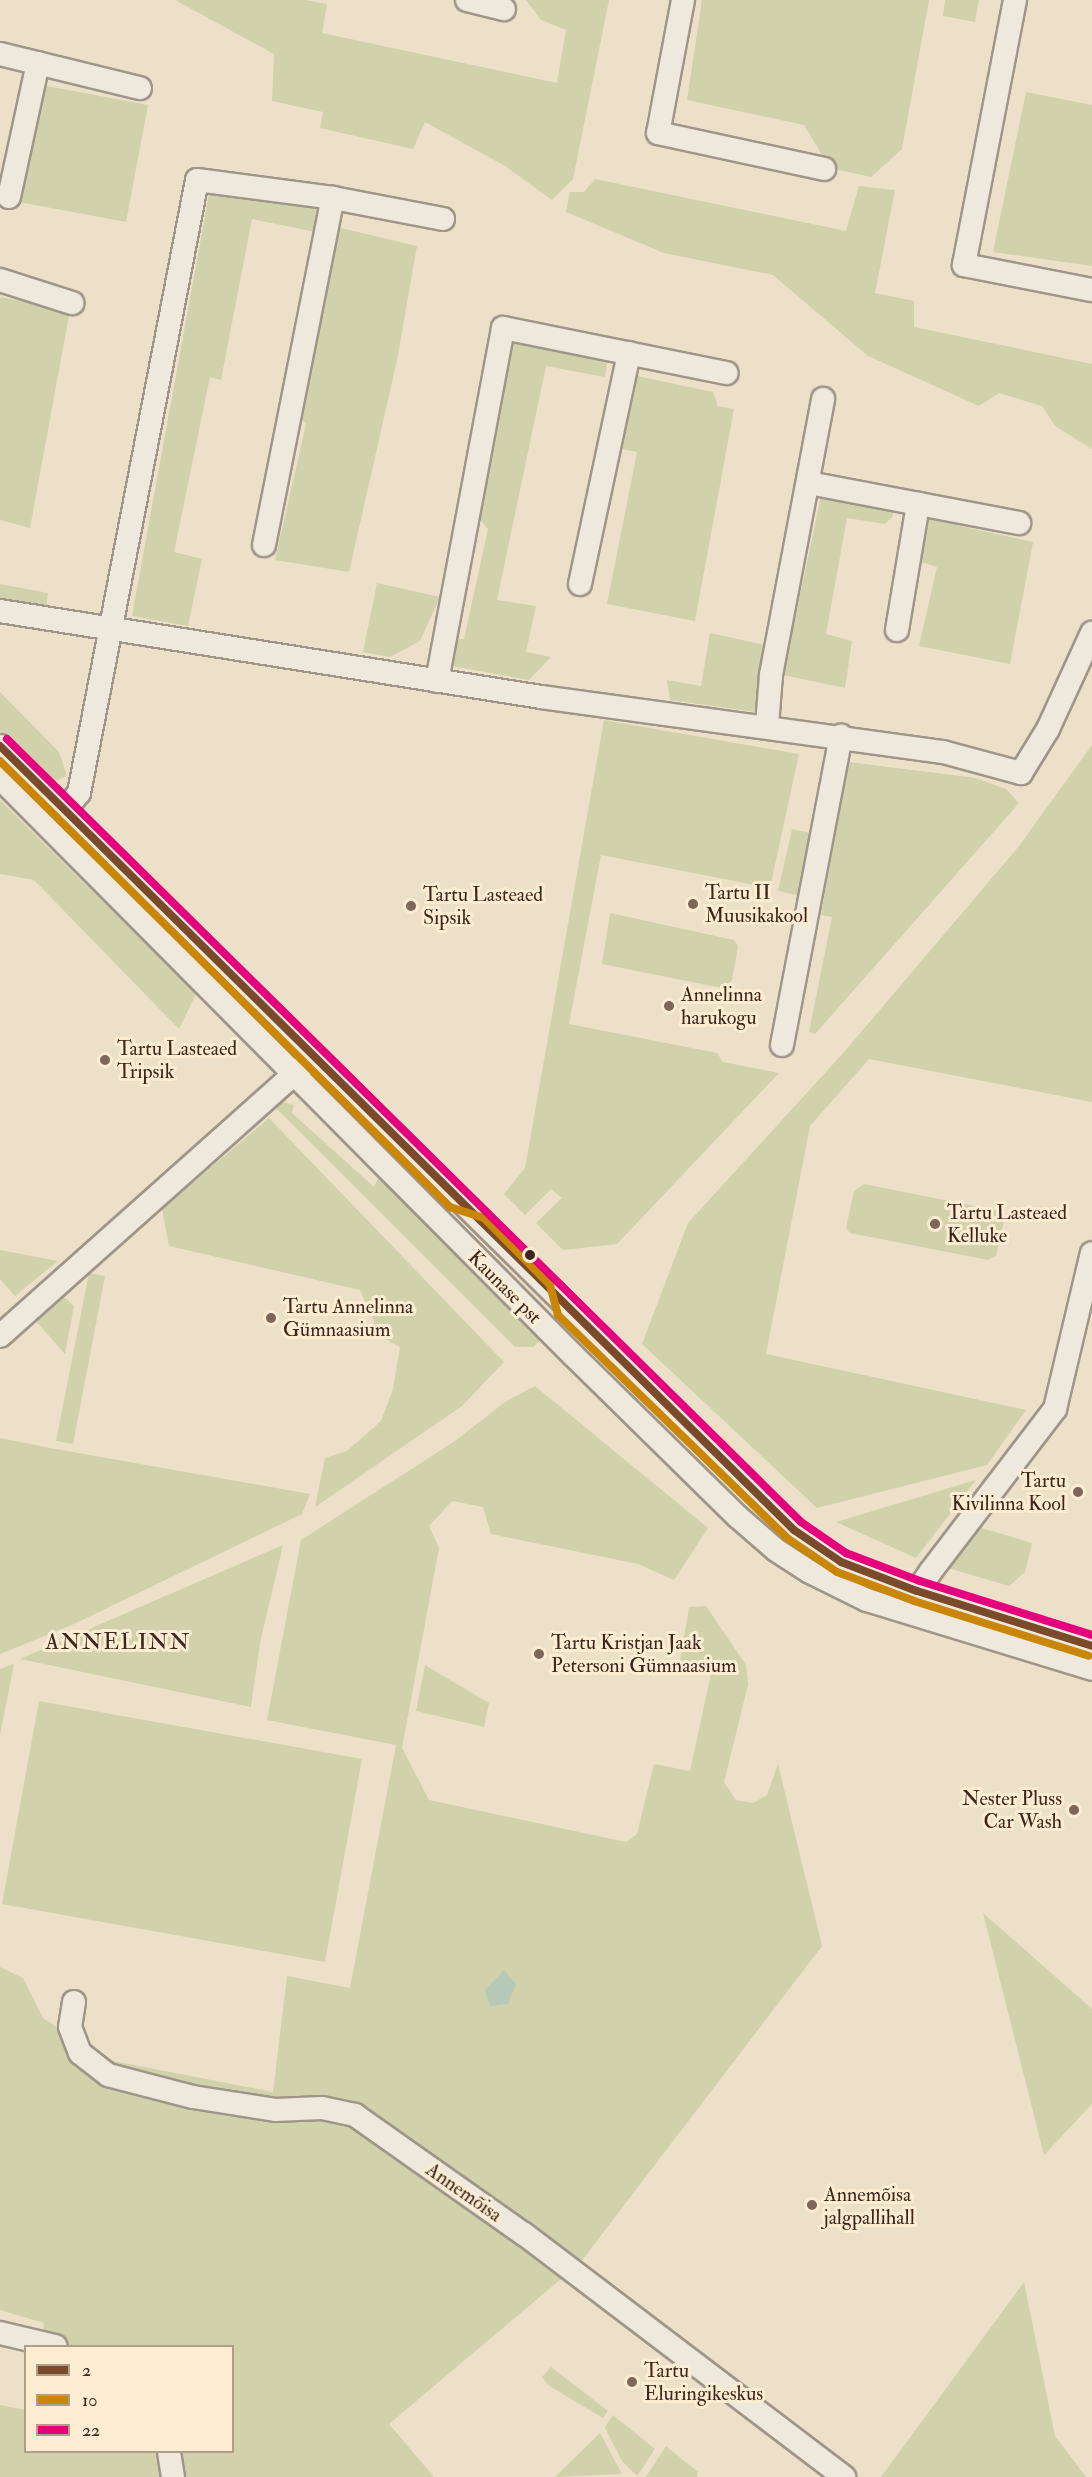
<!DOCTYPE html>
<meta charset="utf-8">
<style>
body{margin:0}
#map{position:relative;width:1092px;height:2477px;overflow:hidden;background:#ece0c9;font-family:"IM FELL Double Pica",serif}
div>[style]{position:absolute}
.green>*{inset:0;background:#d1d1ab}
.water>*{inset:0;background:#b6c9b7}
.roads{filter:drop-shadow(2px 0 #9f9588) drop-shadow(-2px 0 #9f9588) drop-shadow(0 2px #9f9588) drop-shadow(0 -2px #9f9588)}
.minor>*{height:22px;margin:-11px;padding:0 11px;transform-origin:11px;border-radius:11px;background:#eee8dd}
.bus-1>*{height:8px;margin:-4px;padding:0 4px;transform-origin:4px;border-radius:4px;background:#7a4b2a}
.bus-2>*{height:8px;margin:-4px;padding:0 4px;transform-origin:4px;border-radius:4px;background:#c98607}
.bus-3>*{height:8px;margin:-4px;padding:0 4px;transform-origin:4px;border-radius:4px;background:#e5007d}
.dots>*{width:16px;height:16px;translate:-50% -50%;box-sizing:border-box;border:3px solid #fcedd2;border-radius:50%}
span{translate:-50% -50%;white-space:nowrap;text-align:center;line-height:1.15;-webkit-text-stroke:6px #fcedd2;paint-order:stroke}
.poi-label{font-size:20px;color:#3f261d}
.left{translate:0 -50%;text-align:left}
.right{translate:-100% -50%;text-align:right}
.street-label{font-size:20px;color:#3f261d}
.quarter-label{font-size:22px;color:#3f261d;letter-spacing:1.5px}
.legend{position:absolute;left:24px;top:2345px;width:210px;height:108px;box-sizing:border-box;background:#fcedd2;border:2px solid #b09d8a;margin:0;padding:8px 10px;list-style:none;font-size:18px;color:#3f261d}
.legend li{display:flex;align-items:center;gap:12px;height:30px}
.legend b{width:30px;border:2px solid #b09d8a}
</style>
<div id="map">
<div class="green">
<i style="clip-path:polygon(175px 0,306px 0,327px 4px,322px 33px,557px 83px,566px 30px,541px 20px,526px 0,609px 0,573px 179px,552px 200px,505px 166px,425px 122px,413px 149px,320px 128px,323px 112px,272px 101px,274px 54px)"></i>
<i style="clip-path:polygon(702px 0,929px 0,902px 149px,871px 177px,830px 168px,804px 125px,687px 100px)"></i>
<i style="clip-path:polygon(945px 0,979px 0,975px 22px,943px 16px)"></i>
<i style="clip-path:polygon(42px 85px,148px 105px,126px 222px,19px 202px)"></i>
<i style="clip-path:polygon(1026px 92px,1092px 105px,1092px 266px,993px 252px)"></i>
<i style="clip-path:polygon(595px 179px,846px 231px,859px 186px,895px 190px,875px 293px,914px 301px,914px 327px,1092px 364px,1092px 449px,1055px 426px,1042px 406px,999px 393px,979px 406px,868px 356px,773px 275px,664px 253px,566px 212px,570px 192px,584px 192px)"></i>
<i style="clip-path:polygon(209px 194px,326px 210px,324px 224px,417px 246px,397px 360px,349px 572px,275px 560px,306px 424px,287px 404px,321px 233px,252px 219px,221px 380px,210px 377px,174px 552px,202px 559px,188px 626px,132px 616px)"></i>
<i style="clip-path:polygon(0 297px,70px 310px,30px 528px,0 520px)"></i>
<i style="clip-path:polygon(509px 339px,608px 357px,605px 377px,546px 366px,497px 600px,536px 606px,526px 652px,551px 657px,529px 680px,447px 665px,443px 640px,464px 639px,488px 529px,475px 514px)"></i>
<i style="clip-path:polygon(637px 376px,713px 392px,718px 406px,734px 409px,695px 621px,607px 604px,637px 452px,622px 449px)"></i>
<i style="clip-path:polygon(822px 492px,893px 510px,893px 516px,885px 524px,847px 518px,826px 634px,852px 641px,845px 688px,783px 675px)"></i>
<i style="clip-path:polygon(923px 499px,948px 504px,956px 525px,1033px 542px,1010px 664px,919px 646px,937px 567px,912px 559px)"></i>
<i style="clip-path:polygon(377px 583px,440px 597px,420px 641px,390px 657px,363px 652px)"></i>
<i style="clip-path:polygon(0 584px,48px 593px,46px 609px,0 603px)"></i>
<i style="clip-path:polygon(710px 633px,770px 646px,762px 669px,756px 712px,670px 700px,667px 680px,701px 686px)"></i>
<i style="clip-path:polygon(0 692px,59px 752px,67px 776px,52px 782px,0 739px)"></i>
<i style="clip-path:polygon(604px 720px,799px 754px,770px 888px,601px 855px,569px 1024px,717px 1053px,723px 1062px,779px 1073px,617px 1244px,563px 1250px,536px 1223px,562px 1198px,551px 1189px,525px 1215px,504px 1194px,525px 1168px)"></i>
<i style="clip-path:polygon(1092px 745px,1092px 1102px,869px 1059px,810px 1126px,766px 1354px,1026px 1410px,987px 1465px,817px 1508px,642px 1344px,688px 1223px,845px 1051px,1019px 846px)"></i>
<i style="clip-path:polygon(848px 762px,976px 778px,1006px 789px,1019px 803px,815px 1034px,809px 1032px,832px 917px,821px 915px)"></i>
<i style="clip-path:polygon(0 800px,196px 994px,179px 1029px,34px 880px,0 874px)"></i>
<i style="clip-path:polygon(792px 829px,819px 835px,805px 897px,778px 891px)"></i>
<i style="clip-path:polygon(610px 913px,734px 940px,738px 946px,732px 980px,722px 988px,602px 964px)"></i>
<i style="clip-path:polygon(278px 1101px,294px 1105px,292px 1113px,374px 1187px,380px 1174px,542px 1339px,533px 1347px,515px 1347px,273px 1105px)"></i>
<i style="clip-path:polygon(269px 1118px,504px 1362px,462px 1406px,315px 1507px,325px 1458px,347px 1451px,381px 1421px,393px 1389px,400px 1347px,373px 1332px,374px 1321px,360px 1290px,169px 1246px,162px 1209px)"></i>
<i style="clip-path:polygon(864px 1184px,999px 1211px,1004px 1221px,996px 1256px,988px 1260px,850px 1233px,846px 1228px,854px 1191px)"></i>
<i style="clip-path:polygon(0 1250px,58px 1261px,15px 1296px,0 1279px)"></i>
<i style="clip-path:polygon(89px 1273px,105px 1276px,73px 1444px,56px 1441px)"></i>
<i style="clip-path:polygon(64px 1297px,74px 1306px,65px 1354px,36px 1321px)"></i>
<i style="clip-path:polygon(535px 1386px,708px 1528px,674px 1580px,638px 1564px,491px 1534px,483px 1507px,452px 1501px,429px 1526px,439px 1548px,402px 1748px,429px 1800px,626px 1842px,637px 1834px,654px 1764px,690px 1771px,712px 1669px,680px 1662px,689px 1607px,706px 1606px,746px 1665px,748px 1685px,724px 1782px,736px 1800px,753px 1803px,767px 1795px,778px 1764px,822px 1946px,580px 2263px,389px 2424px,434px 2477px,0 2477px,0 2405px,25px 2410px,26px 2452px,232px 2452px,232px 2346px,41px 2346px,44px 2323px,0 2310px,0 1967px,23px 1978px,43px 2018px,108px 2060px,273px 2092px,287px 1976px,350px 1988px,396px 1745px,267px 1720px,301px 1540px,455px 1441px,505px 1402px)"></i>
<i style="clip-path:polygon(0 1438px,50px 1448px,310px 1494px,302px 1514px,74px 1624px,0 1654px)"></i>
<i style="clip-path:polygon(976px 1480px,916px 1558px,836px 1522px)"></i>
<i style="clip-path:polygon(975px 1526px,1032px 1543px,1025px 1572px,1009px 1586px,948px 1568px)"></i>
<i style="clip-path:polygon(283px 1545px,260px 1643px,251px 1707px,20px 1659px)"></i>
<i style="clip-path:polygon(14px 1664px,0 1735px,0 1669px)"></i>
<i style="clip-path:polygon(425px 1665px,489px 1703px,484px 1727px,416px 1711px)"></i>
<i style="clip-path:polygon(39px 1701px,362px 1759px,325px 1962px,2px 1904px)"></i>
<i style="clip-path:polygon(983px 1913px,1092px 2009px,1092px 2104px,1044px 2155px)"></i>
<i style="clip-path:polygon(1024px 2282px,1055px 2436px,1086px 2477px,881px 2477px)"></i>
<i style="clip-path:polygon(551px 2367px,608px 2411px,603px 2418px,548px 2385px,542px 2377px)"></i>
<i style="clip-path:polygon(613px 2415px,655px 2449px,637px 2476px,622px 2461px,607px 2432px,605px 2427px)"></i>
<i style="clip-path:polygon(600px 2433px,622px 2474px,555px 2477px,599px 2434px)"></i>
<i style="clip-path:polygon(666px 2446px,698px 2472px,697px 2477px,646px 2477px)"></i>
</div>
<div class="water">
<i style="clip-path:polygon(504px 1970px,516px 1984px,508px 2004px,490px 2006px,485px 1990px)"></i>
</div>
<div class="roads">
<div class="minor">
<i style="left:467px;top:0;width:38px;rotate:14deg"></i>
<i style="left:683px;top:0;width:135px;rotate:100.6deg"></i>
<i style="left:658px;top:133px;width:170px;rotate:12.2deg"></i>
<i style="left:1015px;top:0;width:270px;rotate:100.9deg"></i>
<i style="left:964px;top:265px;width:130px;rotate:11.1deg"></i>
<i style="left:0;top:54px;width:144px;rotate:13.7deg"></i>
<i style="left:9px;top:197px;width:137px;rotate:-77.8deg"></i>
<i style="left:0;top:280px;width:76px;rotate:17.7deg"></i>
<i style="left:809px;top:483px;width:214px;rotate:10.8deg"></i>
<i style="left:264px;top:545px;width:354px;rotate:-78.8deg"></i>
<i style="left:580px;top:584px;width:236px;rotate:-78deg"></i>
<i style="left:0;top:611px;width:548px;rotate:9.03deg"></i>
<i style="left:541px;top:697px;width:406px;rotate:7.8deg"></i>
<i style="left:943px;top:752px;width:81px;rotate:15.1deg"></i>
<i style="left:1021px;top:773px;width:52px;rotate:-58.5deg"></i>
<i style="left:1048px;top:729px;width:106px;rotate:-65.4deg"></i>
<i style="left:897px;top:630px;width:128px;rotate:-80.5deg"></i>
<i style="left:437px;top:681px;width:359px;rotate:-79.4deg"></i>
<i style="left:503px;top:328px;width:228px;rotate:11.4deg"></i>
<i style="left:767px;top:725px;width:50px;rotate:-85.4deg"></i>
<i style="left:771px;top:675px;width:281px;rotate:-79.3deg"></i>
<i style="left:0;top:746px;width:1116px;rotate:44.64deg"></i>
<i style="left:794px;top:1530px;width:57px;rotate:34.2deg"></i>
<i style="left:841px;top:1562px;width:81px;rotate:20.9deg"></i>
<i style="left:917px;top:1591px;width:183px;rotate:17.4deg"></i>
<i style="left:0;top:778px;width:813px;rotate:45.2deg"></i>
<i style="left:573px;top:1355px;width:231px;rotate:44.5deg"></i>
<i style="left:738px;top:1517px;width:50px;rotate:41deg"></i>
<i style="left:776px;top:1550px;width:40px;rotate:32.9deg"></i>
<i style="left:810px;top:1572px;width:64px;rotate:26.2deg"></i>
<i style="left:867px;top:1600px;width:235px;rotate:17deg"></i>
<i style="left:65px;top:810px;width:22px;rotate:-51deg"></i>
<i style="left:79px;top:793px;width:624px;rotate:-79.1deg"></i>
<i style="left:197px;top:180px;width:137px;rotate:7.5deg"></i>
<i style="left:333px;top:198px;width:112px;rotate:10.8deg"></i>
<i style="left:782px;top:1045px;width:315px;rotate:-79.2deg"></i>
<i style="left:0;top:1336px;width:407px;rotate:-41.7deg"></i>
<i style="left:914px;top:1602px;width:11px;rotate:-75deg"></i>
<i style="left:917px;top:1591px;width:24px;rotate:-55deg"></i>
<i style="left:931px;top:1571px;width:204px;rotate:-52.6deg"></i>
<i style="left:1055px;top:1409px;width:160px;rotate:-76.7deg"></i>
<i style="left:74px;top:2002px;width:25px;rotate:99deg"></i>
<i style="left:70px;top:2027px;width:28px;rotate:69deg"></i>
<i style="left:80px;top:2053px;width:36px;rotate:38deg"></i>
<i style="left:108px;top:2075px;width:88px;rotate:14.5deg"></i>
<i style="left:193px;top:2097px;width:83px;rotate:9deg"></i>
<i style="left:275px;top:2110px;width:47px;rotate:-2.4deg"></i>
<i style="left:322px;top:2108px;width:34px;rotate:12deg"></i>
<i style="left:355px;top:2115px;width:207px;rotate:35.2deg"></i>
<i style="left:524px;top:2234px;width:402px;rotate:37.2deg"></i>
<i style="left:0;top:2333px;width:57px;rotate:13.3deg"></i>
<i style="left:169px;top:2452px;width:25px;rotate:81deg"></i>
</div>
</div>
<div class="bus-1">
<i style="left:0;top:746px;width:1116px;rotate:44.64deg"></i>
<i style="left:794px;top:1530px;width:57px;rotate:34.2deg"></i>
<i style="left:841px;top:1562px;width:81px;rotate:20.9deg"></i>
<i style="left:917px;top:1591px;width:183px;rotate:17.4deg"></i>
</div>
<div class="bus-2">
<i style="left:0;top:761px;width:634px;rotate:44.74deg"></i>
<i style="left:450px;top:1207px;width:36px;rotate:18deg"></i>
<i style="left:484px;top:1218px;width:94px;rotate:45.4deg"></i>
<i style="left:550px;top:1285px;width:31px;rotate:75deg"></i>
<i style="left:558px;top:1315px;width:320px;rotate:44.2deg"></i>
<i style="left:787px;top:1538px;width:60px;rotate:34.2deg"></i>
<i style="left:837px;top:1572px;width:82px;rotate:20.6deg"></i>
<i style="left:914px;top:1601px;width:183px;rotate:17.4deg"></i>
</div>
<div class="bus-3">
<i style="left:7px;top:739px;width:1115px;rotate:44.6deg"></i>
<i style="left:801px;top:1522px;width:55px;rotate:34.6deg"></i>
<i style="left:846px;top:1553px;width:79px;rotate:20.7deg"></i>
<i style="left:920px;top:1581px;width:180px;rotate:17.4deg"></i>
</div>
<div class="dots">
<i style="left:693px;top:904px;background:#7c6759"></i>
<i style="left:411px;top:906px;background:#7c6759"></i>
<i style="left:669px;top:1006px;background:#7c6759"></i>
<i style="left:105px;top:1060px;background:#7c6759"></i>
<i style="left:935px;top:1224px;background:#7c6759"></i>
<i style="left:530px;top:1255px;background:#3f261d"></i>
<i style="left:271px;top:1318px;background:#7c6759"></i>
<i style="left:1078px;top:1492px;background:#7c6759"></i>
<i style="left:539px;top:1654px;background:#7c6759"></i>
<i style="left:1074px;top:1810px;background:#7c6759"></i>
<i style="left:812px;top:2205px;background:#7c6759"></i>
<i style="left:632px;top:2382px;background:#7c6759"></i>
</div>
<div class="poi-label">
<span class="left" style="left:705px;top:904px">Tartu II<br>Muusikakool</span>
<span class="left" style="left:423px;top:906px">Tartu Lasteaed<br>Sipsik</span>
<span class="left" style="left:681px;top:1006px">Annelinna<br>harukogu</span>
<span class="left" style="left:117px;top:1060px">Tartu Lasteaed<br>Tripsik</span>
<span class="left" style="left:947px;top:1224px">Tartu Lasteaed<br>Kelluke</span>
<span class="left" style="left:283px;top:1318px">Tartu Annelinna<br>Gümnaasium</span>
<span class="right" style="left:1066px;top:1492px">Tartu<br>Kivilinna Kool</span>
<span class="left" style="left:551px;top:1654px">Tartu Kristjan Jaak<br>Petersoni Gümnaasium</span>
<span class="right" style="left:1062px;top:1810px">Nester Pluss<br>Car Wash</span>
<span class="left" style="left:824px;top:2206px">Annemõisa<br>jalgpallihall</span>
<span class="left" style="left:644px;top:2382px">Tartu<br>Eluringikeskus</span>
</div>
<div class="street-label">
<span style="left:505px;top:1287px;rotate:45deg">Kaunase pst</span>
<span style="left:464px;top:2192px;rotate:35deg">Annemõisa</span>
</div>
<div class="quarter-label">
<span style="left:118px;top:1643px">ANNELINN</span>
</div>
<ul class="legend">
<li><b style="height:8px;background:#7a4b2a"></b>2</li>
<li><b style="height:8px;background:#c98607"></b>10</li>
<li><b style="height:8px;background:#e5007d"></b>22</li>
</ul>
</div>
